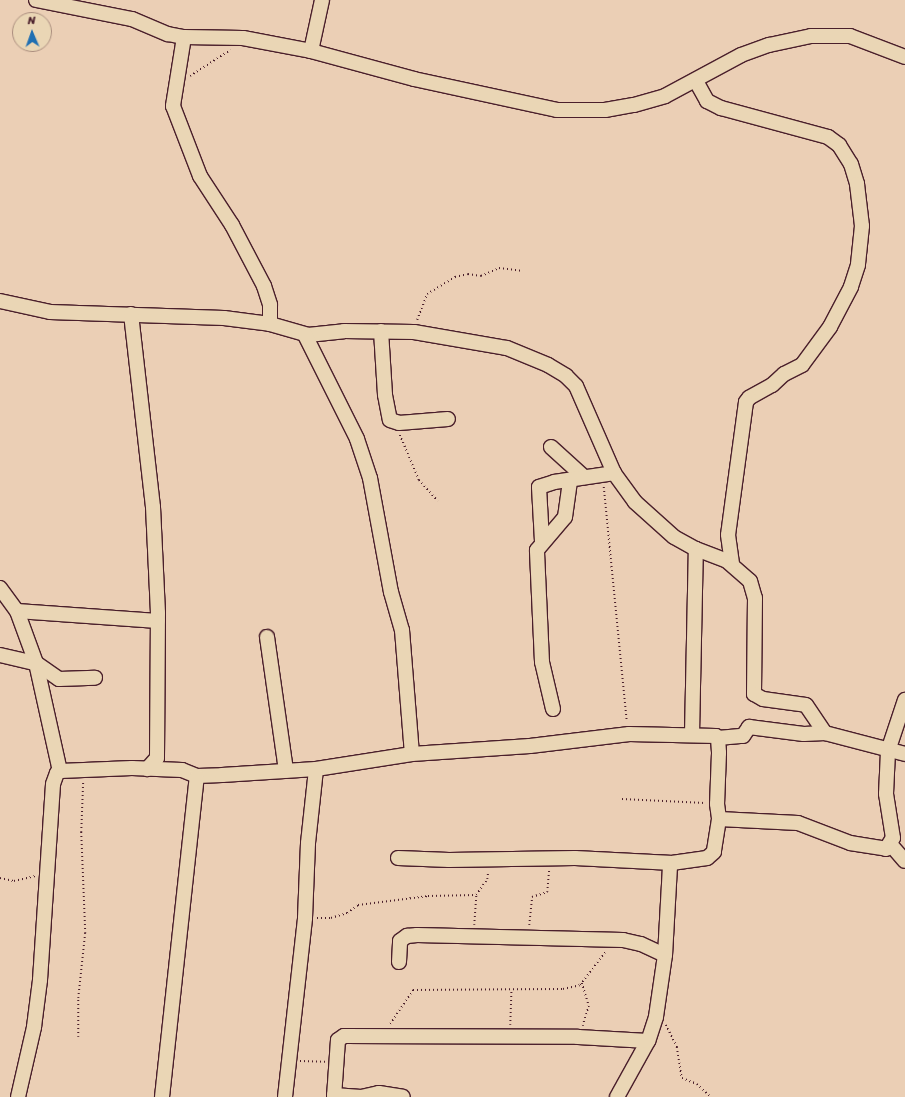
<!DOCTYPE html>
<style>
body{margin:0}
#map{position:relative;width:905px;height:1097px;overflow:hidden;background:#ebcfb5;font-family:Sriracha,sans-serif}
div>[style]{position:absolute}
.path>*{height:1.5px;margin-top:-0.75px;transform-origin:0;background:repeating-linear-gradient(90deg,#4a1f2b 0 1px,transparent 0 4px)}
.roads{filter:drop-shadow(1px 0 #4a1f2b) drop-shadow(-1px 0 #4a1f2b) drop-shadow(0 1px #4a1f2b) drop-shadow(0 -1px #4a1f2b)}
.minor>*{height:14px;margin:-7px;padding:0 7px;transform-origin:7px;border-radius:7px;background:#ead6b5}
span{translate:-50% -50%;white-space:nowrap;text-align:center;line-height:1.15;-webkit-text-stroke:4px #ead6b5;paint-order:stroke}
.north{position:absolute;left:12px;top:12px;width:40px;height:40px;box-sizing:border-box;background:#ead6b5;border:1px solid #aa8d7e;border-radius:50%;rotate:358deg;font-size:11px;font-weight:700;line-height:16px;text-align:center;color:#4a1f2b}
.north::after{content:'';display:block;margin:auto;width:14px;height:18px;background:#1f6fb2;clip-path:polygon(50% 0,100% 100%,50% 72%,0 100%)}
</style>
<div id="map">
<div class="path">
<i style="left:190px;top:76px;width:48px;rotate:-33deg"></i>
<i style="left:417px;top:320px;width:28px;rotate:-69deg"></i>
<i style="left:427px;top:294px;width:33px;rotate:-31deg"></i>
<i style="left:455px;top:277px;width:13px;rotate:-13deg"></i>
<i style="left:468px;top:274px;width:13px;rotate:9deg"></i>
<i style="left:481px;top:276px;width:20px;rotate:-24deg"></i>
<i style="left:499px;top:268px;width:24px;rotate:7deg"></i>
<i style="left:400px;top:435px;width:49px;rotate:67.1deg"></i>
<i style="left:419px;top:480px;width:28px;rotate:48deg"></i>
<i style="left:604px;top:487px;width:236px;rotate:84.4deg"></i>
<i style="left:622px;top:799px;width:83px;rotate:2.8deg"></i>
<i style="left:0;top:878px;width:14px;rotate:12deg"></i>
<i style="left:14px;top:881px;width:22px;rotate:-13deg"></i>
<i style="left:317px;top:918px;width:14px"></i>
<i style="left:331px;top:918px;width:17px;rotate:-17deg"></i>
<i style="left:347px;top:913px;width:14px;rotate:-36deg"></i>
<i style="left:358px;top:905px;width:71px;rotate:-7.3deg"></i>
<i style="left:428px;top:896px;width:48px;rotate:-1.2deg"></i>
<i style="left:474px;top:925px;width:30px;rotate:-86deg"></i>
<i style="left:476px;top:895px;width:19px;rotate:-55deg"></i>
<i style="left:487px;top:879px;width:7px;rotate:-82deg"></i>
<i style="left:529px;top:925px;width:28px;rotate:-84deg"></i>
<i style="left:532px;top:897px;width:16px;rotate:-18deg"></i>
<i style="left:547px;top:892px;width:22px;rotate:-85deg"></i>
<i style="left:582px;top:983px;width:24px;rotate:73deg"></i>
<i style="left:589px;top:1006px;width:21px;rotate:107deg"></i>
<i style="left:390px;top:1024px;width:41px;rotate:-55.9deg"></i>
<i style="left:413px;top:990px;width:150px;rotate:-0.4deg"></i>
<i style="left:563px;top:989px;width:17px;rotate:-13deg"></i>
<i style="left:580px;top:985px;width:43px;rotate:-52.6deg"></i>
<i style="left:510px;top:1025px;width:34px;rotate:-88deg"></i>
<i style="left:666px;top:1025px;width:25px;rotate:63deg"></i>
<i style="left:677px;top:1047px;width:31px;rotate:81deg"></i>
<i style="left:682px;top:1078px;width:16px;rotate:22deg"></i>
<i style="left:697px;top:1084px;width:19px;rotate:43deg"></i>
<i style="left:78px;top:1037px;width:39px;rotate:-90deg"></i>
<i style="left:78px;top:998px;width:65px;rotate:-83.9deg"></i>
<i style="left:85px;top:933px;width:101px;rotate:-92.3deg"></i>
<i style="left:81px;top:832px;width:51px;rotate:-87.8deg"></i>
<i style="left:300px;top:1061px;width:25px;rotate:2deg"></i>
</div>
<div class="roads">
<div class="minor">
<i style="left:36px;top:0;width:98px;rotate:11.2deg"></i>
<i style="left:132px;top:19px;width:39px;rotate:23deg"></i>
<i style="left:168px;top:34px;width:16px;rotate:11deg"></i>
<i style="left:184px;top:37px;width:59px;rotate:1deg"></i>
<i style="left:243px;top:38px;width:69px;rotate:10.8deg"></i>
<i style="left:311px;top:51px;width:107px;rotate:15.2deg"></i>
<i style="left:414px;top:79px;width:146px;rotate:12.2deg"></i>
<i style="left:557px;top:110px;width:48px"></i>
<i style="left:605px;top:110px;width:29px;rotate:-10deg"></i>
<i style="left:634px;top:105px;width:32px;rotate:-16deg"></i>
<i style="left:665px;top:96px;width:86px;rotate:-28.3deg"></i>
<i style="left:741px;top:55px;width:30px;rotate:-20deg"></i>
<i style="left:769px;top:45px;width:43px;rotate:-12.1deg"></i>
<i style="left:811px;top:36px;width:39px"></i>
<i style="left:850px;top:36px;width:59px;rotate:20.9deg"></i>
<i style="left:184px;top:37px;width:70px;rotate:99.1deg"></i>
<i style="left:173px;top:106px;width:75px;rotate:68.9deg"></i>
<i style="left:200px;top:176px;width:59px;rotate:56.9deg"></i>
<i style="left:232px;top:225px;width:69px;rotate:62.3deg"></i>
<i style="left:264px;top:286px;width:20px;rotate:72deg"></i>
<i style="left:270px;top:305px;width:19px;rotate:90deg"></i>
<i style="left:311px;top:51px;width:52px;rotate:-77.8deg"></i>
<i style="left:696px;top:81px;width:23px;rotate:61deg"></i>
<i style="left:707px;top:101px;width:16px;rotate:27deg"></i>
<i style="left:721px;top:108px;width:111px;rotate:15.2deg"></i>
<i style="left:828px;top:137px;width:14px;rotate:36deg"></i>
<i style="left:839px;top:145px;width:22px;rotate:58deg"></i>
<i style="left:851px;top:164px;width:21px;rotate:73deg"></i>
<i style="left:857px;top:184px;width:42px;rotate:83.2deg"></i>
<i style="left:862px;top:226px;width:39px;rotate:96deg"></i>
<i style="left:858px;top:265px;width:23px;rotate:108deg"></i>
<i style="left:851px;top:287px;width:45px;rotate:117.7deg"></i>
<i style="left:830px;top:327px;width:47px;rotate:126.4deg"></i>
<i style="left:802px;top:365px;width:20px;rotate:153deg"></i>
<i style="left:784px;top:374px;width:16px;rotate:137deg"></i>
<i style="left:772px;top:385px;width:26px;rotate:151deg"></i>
<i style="left:749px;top:398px;width:5px;rotate:127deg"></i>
<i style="left:746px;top:402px;width:134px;rotate:97.7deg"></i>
<i style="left:728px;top:535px;width:30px;rotate:82deg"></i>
<i style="left:0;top:301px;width:51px;rotate:12.4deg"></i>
<i style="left:50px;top:312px;width:174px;rotate:2deg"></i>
<i style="left:224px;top:318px;width:46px;rotate:7.4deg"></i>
<i style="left:270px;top:324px;width:40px;rotate:16deg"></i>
<i style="left:308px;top:335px;width:36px;rotate:-6deg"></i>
<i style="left:344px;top:331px;width:70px;rotate:0.8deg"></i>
<i style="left:414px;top:332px;width:94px;rotate:9.8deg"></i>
<i style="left:507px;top:348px;width:44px;rotate:22.5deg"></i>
<i style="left:548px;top:365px;width:21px;rotate:31deg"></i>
<i style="left:566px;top:376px;width:14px;rotate:45deg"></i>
<i style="left:576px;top:386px;width:95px;rotate:66.4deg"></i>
<i style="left:614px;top:473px;width:36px;rotate:54deg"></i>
<i style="left:635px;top:502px;width:52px;rotate:41.9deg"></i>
<i style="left:674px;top:537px;width:25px;rotate:29deg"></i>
<i style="left:696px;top:549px;width:33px;rotate:21deg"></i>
<i style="left:727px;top:561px;width:30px;rotate:41deg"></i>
<i style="left:750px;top:581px;width:18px;rotate:74deg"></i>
<i style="left:755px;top:598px;width:96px;rotate:90.6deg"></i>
<i style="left:754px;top:694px;width:10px;rotate:29deg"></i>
<i style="left:763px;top:699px;width:43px;rotate:7.9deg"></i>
<i style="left:806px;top:705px;width:34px;rotate:56deg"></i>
<i style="left:825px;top:733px;width:83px;rotate:14.7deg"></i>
<i style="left:131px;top:314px;width:194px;rotate:83.5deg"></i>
<i style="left:153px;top:507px;width:106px;rotate:87.3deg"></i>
<i style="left:158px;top:613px;width:145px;rotate:90.4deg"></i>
<i style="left:157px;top:758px;width:15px;rotate:132deg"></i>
<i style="left:381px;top:331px;width:64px;rotate:86.4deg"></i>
<i style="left:385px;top:395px;width:25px;rotate:79deg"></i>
<i style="left:390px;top:420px;width:9px;rotate:18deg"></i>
<i style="left:399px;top:423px;width:49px;rotate:-4.7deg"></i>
<i style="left:305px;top:335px;width:116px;rotate:63.4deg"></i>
<i style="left:357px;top:439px;width:41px;rotate:71.6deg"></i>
<i style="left:370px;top:478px;width:116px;rotate:79.6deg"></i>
<i style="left:391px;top:592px;width:40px;rotate:74deg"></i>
<i style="left:402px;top:630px;width:124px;rotate:85.4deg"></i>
<i style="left:551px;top:447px;width:45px;rotate:42.3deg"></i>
<i style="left:542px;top:541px;width:54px;rotate:-93.2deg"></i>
<i style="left:539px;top:487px;width:16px;rotate:-18deg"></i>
<i style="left:554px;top:482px;width:61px;rotate:-8.5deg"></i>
<i style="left:0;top:588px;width:29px;rotate:54deg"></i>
<i style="left:17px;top:611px;width:141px;rotate:4.1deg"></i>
<i style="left:17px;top:611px;width:55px;rotate:69.9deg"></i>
<i style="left:36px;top:663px;width:111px;rotate:77.5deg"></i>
<i style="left:267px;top:637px;width:135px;rotate:81.9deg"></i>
<i style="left:0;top:655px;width:37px;rotate:13deg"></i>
<i style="left:36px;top:663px;width:28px;rotate:35deg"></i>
<i style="left:59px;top:679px;width:36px;rotate:-2deg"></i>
<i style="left:553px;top:709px;width:48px;rotate:-103.2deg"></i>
<i style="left:542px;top:662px;width:112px;rotate:-92.6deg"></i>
<i style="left:537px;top:550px;width:43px;rotate:-49.7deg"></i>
<i style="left:565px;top:517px;width:37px;rotate:-82deg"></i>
<i style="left:692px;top:734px;width:185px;rotate:-88.8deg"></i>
<i style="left:718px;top:738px;width:25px;rotate:-5deg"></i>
<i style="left:743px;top:736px;width:11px;rotate:-56deg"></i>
<i style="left:749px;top:727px;width:55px;rotate:7.3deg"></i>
<i style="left:804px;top:734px;width:21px;rotate:-3deg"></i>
<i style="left:719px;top:819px;width:79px;rotate:2.9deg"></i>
<i style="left:798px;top:823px;width:56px;rotate:21deg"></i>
<i style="left:850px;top:843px;width:36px;rotate:9deg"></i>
<i style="left:886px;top:849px;width:13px;rotate:-58deg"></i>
<i style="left:893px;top:838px;width:45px;rotate:-99deg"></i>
<i style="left:886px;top:794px;width:43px;rotate:-87.3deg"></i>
<i style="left:888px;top:751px;width:54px;rotate:-71.6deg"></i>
<i style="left:891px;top:845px;width:21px;rotate:49deg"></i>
<i style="left:398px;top:858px;width:51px;rotate:2.2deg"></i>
<i style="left:449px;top:860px;width:126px;rotate:-0.9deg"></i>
<i style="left:575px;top:858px;width:98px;rotate:2.9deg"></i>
<i style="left:399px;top:962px;width:21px;rotate:-87deg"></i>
<i style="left:400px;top:941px;width:9px;rotate:-36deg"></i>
<i style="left:407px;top:936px;width:10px;rotate:-6deg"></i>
<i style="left:417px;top:935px;width:206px;rotate:1.4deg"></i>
<i style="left:623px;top:940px;width:18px;rotate:13deg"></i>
<i style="left:641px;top:944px;width:26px;rotate:25deg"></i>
<i style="left:334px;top:1095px;width:27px;rotate:4deg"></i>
<i style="left:361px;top:1097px;width:18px;rotate:-13deg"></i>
<i style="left:379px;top:1093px;width:24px;rotate:9deg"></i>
<i style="left:18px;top:1097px;width:72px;rotate:-77.1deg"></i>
<i style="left:34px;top:1027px;width:47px;rotate:-82.7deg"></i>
<i style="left:40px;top:980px;width:196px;rotate:-86.2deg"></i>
<i style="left:53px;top:784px;width:12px;rotate:-70deg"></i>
<i style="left:57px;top:773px;width:4px;rotate:-34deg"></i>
<i style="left:60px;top:771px;width:72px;rotate:-2.4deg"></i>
<i style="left:132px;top:768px;width:50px;rotate:2.3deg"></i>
<i style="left:182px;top:770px;width:16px;rotate:22deg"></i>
<i style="left:197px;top:776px;width:25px;rotate:-2deg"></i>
<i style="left:222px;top:775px;width:94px;rotate:-3.7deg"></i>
<i style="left:316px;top:769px;width:97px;rotate:-8.9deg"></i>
<i style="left:412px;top:754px;width:118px;rotate:-3.9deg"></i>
<i style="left:530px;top:746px;width:100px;rotate:-6.9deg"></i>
<i style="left:629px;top:734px;width:87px;rotate:1.3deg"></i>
<i style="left:716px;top:736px;width:3px;rotate:45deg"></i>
<i style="left:718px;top:738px;width:15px;rotate:86deg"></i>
<i style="left:719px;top:753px;width:51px;rotate:92.2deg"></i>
<i style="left:717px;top:804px;width:15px;rotate:82deg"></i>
<i style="left:719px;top:819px;width:33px;rotate:99deg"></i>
<i style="left:714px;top:852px;width:9px;rotate:139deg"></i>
<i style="left:707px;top:858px;width:34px;rotate:172deg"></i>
<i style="left:673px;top:863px;width:4px;rotate:135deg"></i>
<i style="left:670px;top:866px;width:89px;rotate:93.2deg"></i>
<i style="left:665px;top:955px;width:63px;rotate:98.3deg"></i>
<i style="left:656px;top:1017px;width:25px;rotate:108deg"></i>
<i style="left:648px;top:1041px;width:64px;rotate:119deg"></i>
<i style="left:162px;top:1097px;width:323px;rotate:-83.8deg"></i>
<i style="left:285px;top:1097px;width:180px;rotate:-83.6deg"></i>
<i style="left:305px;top:918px;width:75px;rotate:-87.7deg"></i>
<i style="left:308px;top:843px;width:74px;rotate:-83.8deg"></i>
<i style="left:334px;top:1097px;width:57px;rotate:-86deg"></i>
<i style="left:338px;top:1040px;width:7px;rotate:-34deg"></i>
<i style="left:344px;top:1036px;width:234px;rotate:0.2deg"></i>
<i style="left:578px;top:1037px;width:70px;rotate:3.3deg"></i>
</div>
</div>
<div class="north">N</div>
</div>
